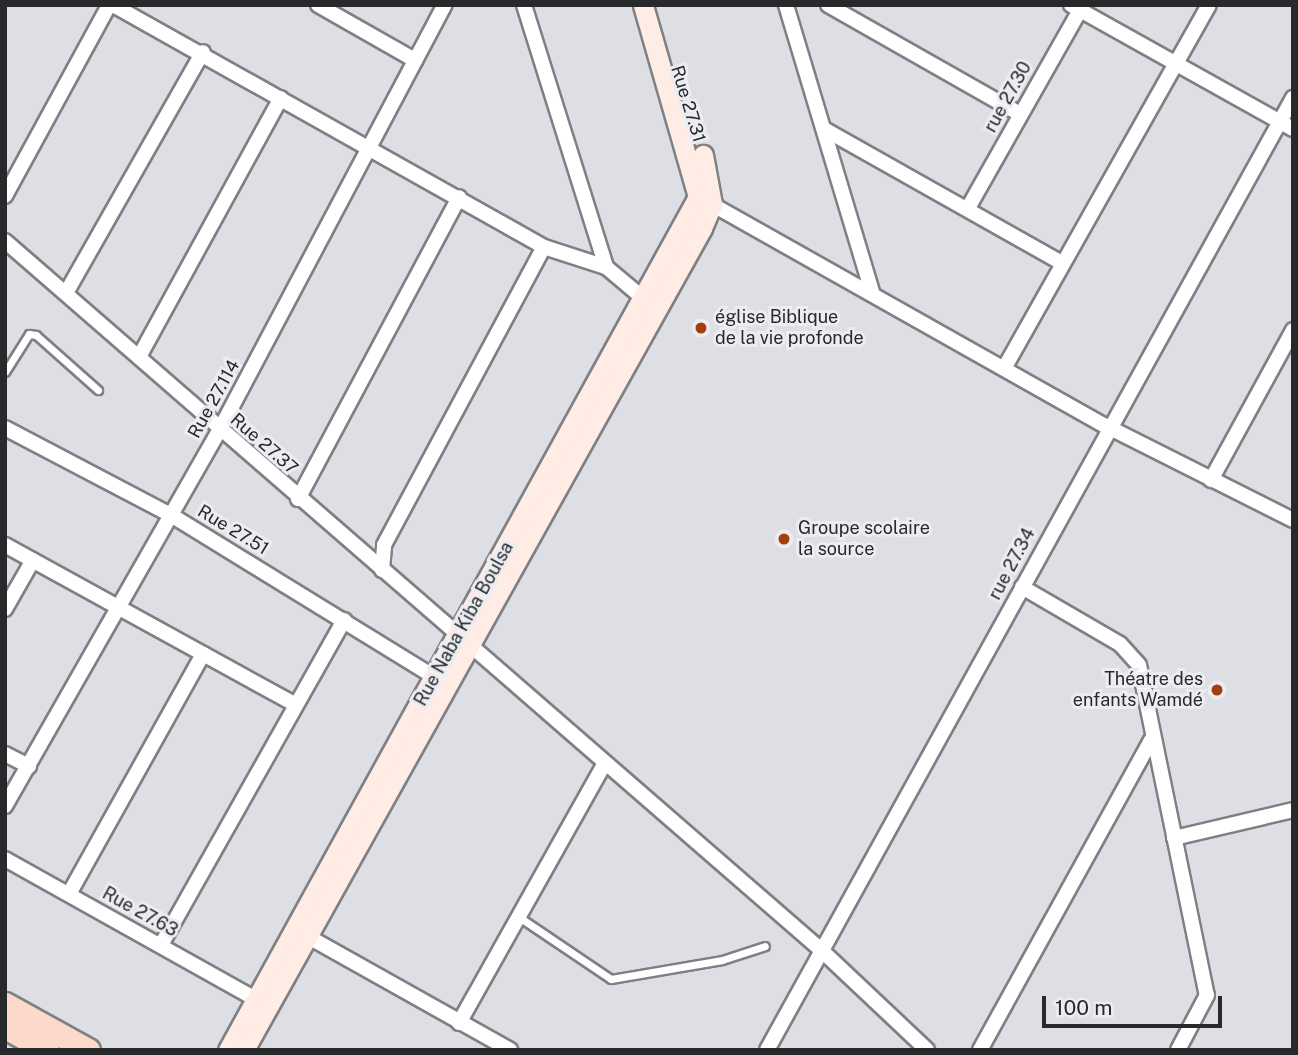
<!DOCTYPE html>
<meta charset="utf-8">
<style>
body{margin:0}
#map{position:relative;width:1298px;height:1055px;overflow:hidden;background:#dedfe5;font-family:"Public Sans",sans-serif}
div>[style]{position:absolute}
.roads{filter:drop-shadow(2px 0 #7e8084) drop-shadow(-2px 0 #7e8084) drop-shadow(0 2px #7e8084) drop-shadow(0 -2px #7e8084)}
.lane>*{height:7px;margin:-3.5px;padding:0 3.5px;transform-origin:3.5px;border-radius:3.5px;background:#fff}
.street>*{height:14px;margin:-7px;padding:0 7px;transform-origin:7px;border-radius:7px;background:#fff}
.secondary>*{height:19px;margin:-9.5px;padding:0 9.5px;transform-origin:9.5px;border-radius:9.5px;background:#feece5}
.primary>*{height:23px;margin:-11.5px;padding:0 11.5px;transform-origin:11.5px;border-radius:11.5px;background:#fdd9cb}
.dots>*{width:19px;height:19px;translate:-50% -50%;box-sizing:border-box;border:4px solid #ebedf2;border-radius:50%}
span{translate:-50% -50%;white-space:nowrap;text-align:center;line-height:1.15;-webkit-text-stroke:6px #ebedf2;paint-order:stroke}
.street-label{font-size:18px;color:#28292b}
.poi-label{font-size:18px;color:#28292b}
.left{translate:0 -50%;text-align:left}
.right{translate:-100% -50%;text-align:right}
.frame{position:absolute;inset:0;border:7px solid #28292b;pointer-events:none}
.scale{position:absolute;left:1042px;top:996px;width:180px;height:32px;box-sizing:border-box;border:4px solid #28292b;border-top:0;padding-left:9px;font-size:21px;line-height:24px;white-space:nowrap;color:#28292b;-webkit-text-stroke:5px #ebedf2;paint-order:stroke}
</style>
<div id="map">
<div class="roads">
<div class="lane">
<i style="left:5px;top:372px;width:45px;rotate:-57.7deg"></i>
<i style="left:29px;top:334px;width:7px;rotate:8deg"></i>
<i style="left:36px;top:335px;width:83px;rotate:41.6deg"></i>
<i style="left:519px;top:917px;width:111px;rotate:34deg"></i>
<i style="left:611px;top:979px;width:113px;rotate:-9.7deg"></i>
<i style="left:722px;top:960px;width:45px;rotate:-18deg"></i>
</div>
<div class="street">
<i style="left:113px;top:5px;width:494px;rotate:29.3deg"></i>
<i style="left:544px;top:247px;width:65px;rotate:17.9deg"></i>
<i style="left:606px;top:267px;width:50px;rotate:40.1deg"></i>
<i style="left:318px;top:5px;width:112px;rotate:29.6deg"></i>
<i style="left:524px;top:5px;width:275px;rotate:72.6deg"></i>
<i style="left:786px;top:5px;width:300px;rotate:73.3deg"></i>
<i style="left:828px;top:5px;width:221px;rotate:29.6deg"></i>
<i style="left:1071px;top:5px;width:254px;rotate:29.2deg"></i>
<i style="left:824px;top:129px;width:273px;rotate:29.4deg"></i>
<i style="left:5px;top:196px;width:217px;rotate:-61.4deg"></i>
<i style="left:706px;top:201px;width:459px;rotate:29.4deg"></i>
<i style="left:1106px;top:426px;width:209px;rotate:26.7deg"></i>
<i style="left:968px;top:208px;width:233px;rotate:-60.5deg"></i>
<i style="left:5px;top:241px;width:1080px;rotate:40.98deg"></i>
<i style="left:820px;top:949px;width:147px;rotate:43.3deg"></i>
<i style="left:66px;top:293px;width:277px;rotate:-60.4deg"></i>
<i style="left:139px;top:357px;width:295px;rotate:-61.3deg"></i>
<i style="left:1006px;top:365px;width:413px;rotate:-60.6deg"></i>
<i style="left:5px;top:428px;width:187px;rotate:27.7deg"></i>
<i style="left:171px;top:515px;width:309px;rotate:31.6deg"></i>
<i style="left:1211px;top:480px;width:171px;rotate:-61.3deg"></i>
<i style="left:298px;top:499px;width:342px;rotate:-61.9deg"></i>
<i style="left:5px;top:545px;width:330px;rotate:28.8deg"></i>
<i style="left:382px;top:570px;width:25px;rotate:-85deg"></i>
<i style="left:384px;top:545px;width:338px;rotate:-61.8deg"></i>
<i style="left:1022px;top:587px;width:113px;rotate:30.2deg"></i>
<i style="left:1120px;top:644px;width:28px;rotate:48deg"></i>
<i style="left:1139px;top:665px;width:337px;rotate:78.4deg"></i>
<i style="left:1207px;top:995px;width:62px;rotate:117.8deg"></i>
<i style="left:5px;top:609px;width:56px;rotate:-60.3deg"></i>
<i style="left:5px;top:754px;width:27px;rotate:27deg"></i>
<i style="left:5px;top:806px;width:432px;rotate:-60.3deg"></i>
<i style="left:219px;top:431px;width:482px;rotate:-62.1deg"></i>
<i style="left:1174px;top:838px;width:122px;rotate:-13.2deg"></i>
<i style="left:5px;top:859px;width:287px;rotate:29.2deg"></i>
<i style="left:69px;top:894px;width:275px;rotate:-60.8deg"></i>
<i style="left:307px;top:936px;width:233px;rotate:29.3deg"></i>
<i style="left:161px;top:945px;width:373px;rotate:-60.6deg"></i>
<i style="left:459px;top:1023px;width:296px;rotate:-60.7deg"></i>
<i style="left:767px;top:1050px;width:1088px;rotate:-61.08deg"></i>
<i style="left:980px;top:1050px;width:354px;rotate:-61.1deg"></i>
</div>
<div class="secondary">
<i style="left:228px;top:1050px;width:974px;rotate:-61.15deg"></i>
<i style="left:698px;top:197px;width:200px;rotate:-106deg"></i>
<i style="left:244px;top:1050px;width:941px;rotate:-60.87deg"></i>
<i style="left:702px;top:228px;width:26px;rotate:-67deg"></i>
<i style="left:712px;top:204px;width:50px;rotate:-100.4deg"></i>
</div>
<div class="primary">
<i style="left:5px;top:1004px;width:95px;rotate:29deg"></i>
<i style="left:5px;top:1027px;width:48px;rotate:28.7deg"></i>
</div>
</div>
<div class="dots">
<i style="left:701px;top:328px;background:#a33e0e"></i>
<i style="left:784px;top:539px;background:#a33e0e"></i>
<i style="left:1217px;top:690px;background:#a33e0e"></i>
</div>
<div class="street-label">
<span style="left:1008px;top:97px;rotate:-61deg">rue 27.30</span>
<span style="left:688px;top:104px;rotate:73deg">Rue 27.31</span>
<span style="left:214px;top:399px;rotate:-61deg">Rue 27.114</span>
<span style="left:264px;top:444px;rotate:41deg">Rue 27.37</span>
<span style="left:233px;top:530px;rotate:31deg">Rue 27.51</span>
<span style="left:1012px;top:564px;rotate:-62deg">rue 27.34</span>
<span style="left:464px;top:624px;rotate:-61deg">Rue Naba Kiba Boulsa</span>
<span style="left:140px;top:912px;rotate:29deg">Rue 27.63</span>
</div>
<div class="poi-label">
<span class="left" style="left:715px;top:328px">église Biblique<br>de la vie profonde</span>
<span class="left" style="left:798px;top:539px">Groupe scolaire<br>la source</span>
<span class="right" style="left:1203px;top:690px">Théatre des<br>enfants Wamdé</span>
</div>
<div class="frame"></div>
<div class="scale">100 m</div>
</div>
